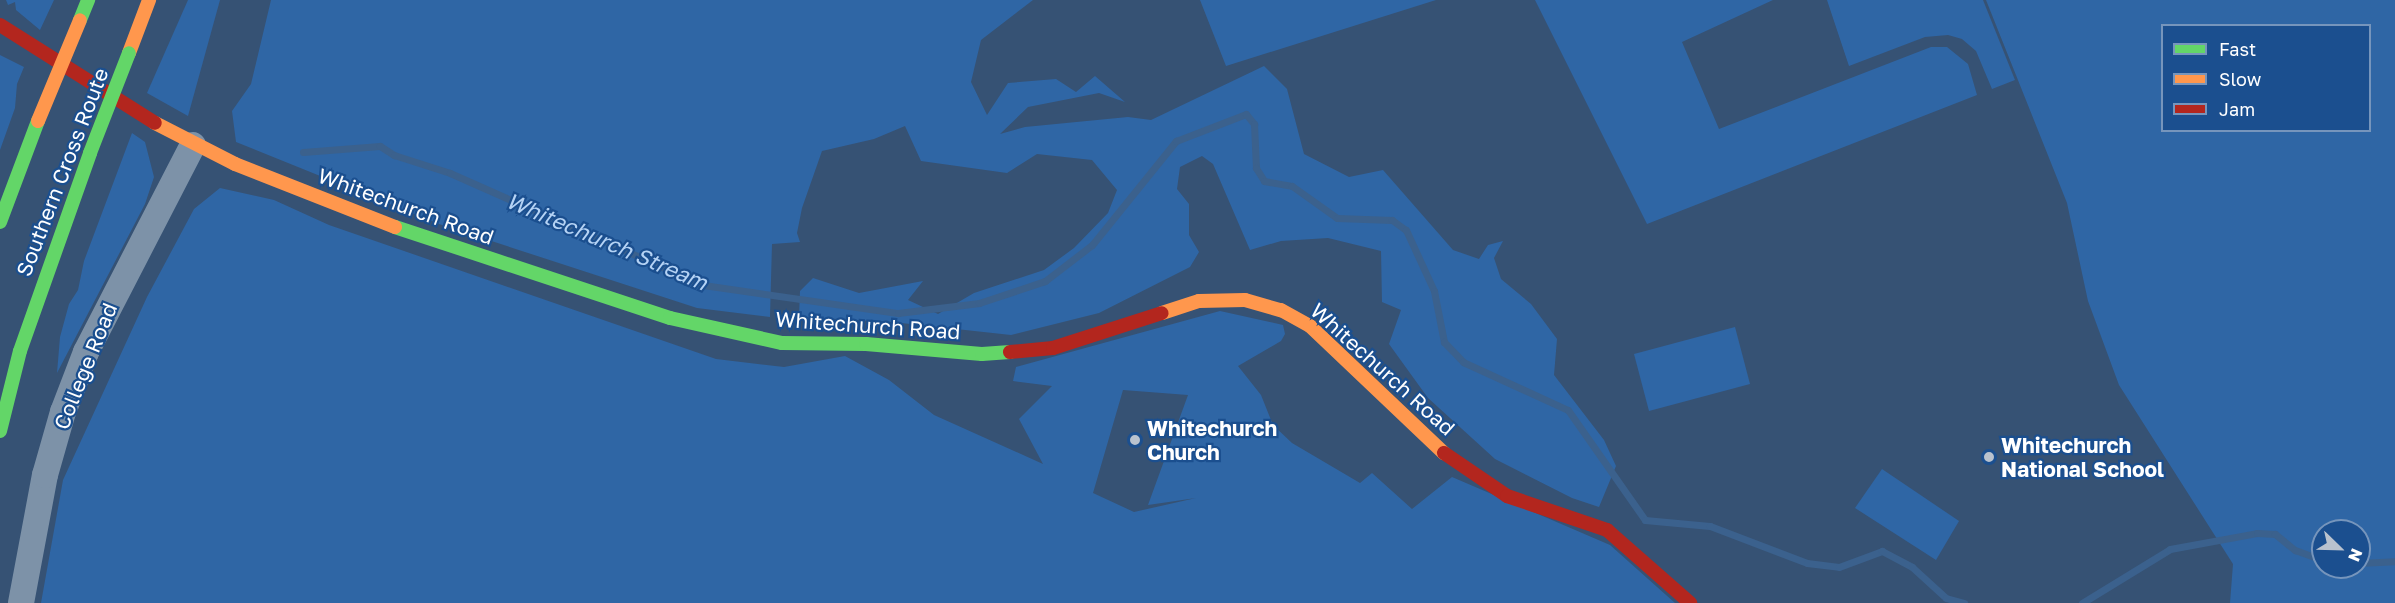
<!DOCTYPE html>
<style>
body{margin:0}
#map{position:relative;width:2395px;height:603px;overflow:hidden;background:#365274;font-family:"Golos Text",sans-serif}
div>[style]{position:absolute}
.green>*{inset:0;background:#2f66a5}
.stream>*{height:7px;margin:-3.5px;padding:0 3.5px;transform-origin:3.5px;border-radius:3.5px;background:#3b618d}
.street>*{height:26px;margin:-13px;padding:0 13px;transform-origin:13px;border-radius:13px;background:#7d92a8}
.fast>*{height:14px;margin:-7px;padding:0 7px;transform-origin:7px;border-radius:7px;background:#63d668}
.slow>*{height:14px;margin:-7px;padding:0 7px;transform-origin:7px;border-radius:7px;background:#ff974d}
.jam>*{height:14px;margin:-7px;padding:0 7px;transform-origin:7px;border-radius:7px;background:#b3261e}
.fast-bridge>*{height:14px;margin:-7px;padding:0 7px;transform-origin:7px;border-radius:7px;background:#63d668}
.slow-bridge>*{height:14px;margin:-7px;padding:0 7px;transform-origin:7px;border-radius:7px;background:#ff974d}
.dots>*{width:16px;height:16px;translate:-50% -50%;box-sizing:border-box;border:3px solid #1b4f8f;border-radius:50%}
span{translate:-50% -50%;white-space:nowrap;text-align:center;line-height:1.15;-webkit-text-stroke:4.5px #1b4f8f;paint-order:stroke}
.street-label{font-size:21px;color:#fff}
.poi-label{font-size:21px;color:#fff;font-weight:700}
.left{translate:0 -50%;text-align:left}
.water-label{font-size:22px;color:#b5d3f5;font-style:italic}
.legend{position:absolute;left:2161px;top:24px;width:210px;height:108px;box-sizing:border-box;background:#1b4f8f;border:2px solid #7695bc;margin:0;padding:8px 10px;list-style:none;font-size:18px;color:#fff}
.legend li{display:flex;align-items:center;gap:12px;height:30px}
.legend b{width:30px;border:2px solid #7695bc}
.north{position:absolute;left:2311px;top:519px;width:60px;height:60px;box-sizing:border-box;background:#1b4f8f;border:2px solid #7695bc;border-radius:50%;rotate:113deg;font-size:16px;font-weight:700;line-height:24px;text-align:center;color:#fff}
.north::after{content:'';display:block;margin:auto;width:21px;height:27px;background:#b9c2ce;clip-path:polygon(50% 0,100% 100%,50% 72%,0 100%)}
</style>
<div id="map">
<div class="green">
<i style="clip-path:polygon(6px 0,54px 0,40px 30px,16px 10px,15px 2px,8px 5px)"></i>
<i style="clip-path:polygon(188px 0,220px 0,188px 116px,147px 93px)"></i>
<i style="clip-path:polygon(271px 0,1033px 0,981px 40px,971px 82px,987px 115px,1008px 83px,1056px 79px,1076px 92px,1095px 76px,1125px 102px,1099px 93px,1028px 107px,1000px 134px,1025px 127px,1128px 117px,1151px 120px,1264px 66px,1287px 89px,1304px 154px,1349px 177px,1383px 170px,1453px 250px,1479px 259px,1488px 245px,1503px 241px,1494px 258px,1501px 279px,1531px 304px,1557px 339px,1554px 375px,1604px 440px,1616px 466px,1599px 507px,1572px 498px,1495px 459px,1428px 398px,1389px 344px,1401px 310px,1382px 302px,1381px 251px,1328px 238px,1281px 241px,1250px 250px,1213px 164px,1202px 156px,1180px 167px,1177px 189px,1189px 204px,1189px 235px,1199px 252px,1190px 267px,1099px 313px,1011px 335px,892px 322px,799px 317px,800px 291px,813px 278px,859px 293px,923px 281px,908px 300px,938px 314px,974px 293px,1044px 270px,1074px 248px,1108px 213px,1117px 190px,1092px 160px,1037px 154px,1007px 173px,921px 161px,905px 126px,874px 139px,822px 151px,802px 208px,797px 233px,800px 242px,772px 244px,770px 317px,697px 308px,439px 224px,236px 142px,232px 111px,251px 84px)"></i>
<i style="clip-path:polygon(1200px 0,1436px 0,1226px 66px)"></i>
<i style="clip-path:polygon(1535px 0,1773px 0,1682px 42px,1719px 129px,1931px 47px,1947px 47px,1968px 64px,1977px 95px,1647px 224px)"></i>
<i style="clip-path:polygon(1827px 0,1983px 0,2015px 80px,1992px 89px,1976px 51px,1962px 39px,1948px 35px,1925px 37px,1849px 66px)"></i>
<i style="clip-path:polygon(evenodd,1986px 0,2395px 0,2395px 603px,2230px 603px,2233px 564px,2119px 385px,2088px 301px,2067px 203px,1986px 0,2162px 26px,2370px 26px,2370px 130px,2162px 130px,2162px 26px,1986px 0,2323px 531px,2359px 531px,2359px 567px,2323px 567px,2323px 531px)"></i>
<i style="clip-path:polygon(0 55px,24px 67px,17px 84px,15px 108px,0 150px)"></i>
<i style="clip-path:polygon(132px 133px,145px 142px,154px 177px,145px 204px,57px 373px,60px 337px,69px 304px,78px 290px,84px 261px)"></i>
<i style="clip-path:polygon(evenodd,220px 188px,274px 200px,329px 225px,716px 359px,784px 367px,845px 356px,889px 380px,934px 415px,1043px 464px,1019px 419px,1052px 386px,1013px 381px,1016px 367px,1220px 311px,1283px 325px,1285px 334px,1281px 341px,1238px 366px,1261px 395px,1273px 425px,1292px 443px,1360px 483px,1372px 473px,1412px 509px,1452px 477px,1610px 545px,1675px 603px,41px 603px,63px 480px,147px 297px,194px 209px,220px 188px,1123px 390px,1188px 395px,1148px 505px,1196px 498px,1134px 512px,1093px 493px,1123px 390px)"></i>
<i style="clip-path:polygon(1735px 327px,1750px 384px,1649px 411px,1634px 354px)"></i>
<i style="clip-path:polygon(1882px 469px,1959px 521px,1936px 560px,1855px 508px)"></i>
</div>
<div class="stream">
<i style="left:303px;top:152px;width:77px;rotate:-4.5deg"></i>
<i style="left:380px;top:146px;width:17px;rotate:33deg"></i>
<i style="left:394px;top:155px;width:59px;rotate:17.8deg"></i>
<i style="left:450px;top:173px;width:277px;rotate:23.9deg"></i>
<i style="left:703px;top:285px;width:197px;rotate:8.2deg"></i>
<i style="left:898px;top:313px;width:82px;rotate:-7deg"></i>
<i style="left:979px;top:303px;width:70px;rotate:-18.4deg"></i>
<i style="left:1045px;top:281px;width:59px;rotate:-37.5deg"></i>
<i style="left:1092px;top:245px;width:134px;rotate:-51.1deg"></i>
<i style="left:1176px;top:141px;width:75px;rotate:-21.1deg"></i>
<i style="left:1246px;top:114px;width:13px;rotate:51deg"></i>
<i style="left:1254px;top:124px;width:44px;rotate:87.4deg"></i>
<i style="left:1256px;top:168px;width:15px;rotate:58deg"></i>
<i style="left:1264px;top:181px;width:28px;rotate:10deg"></i>
<i style="left:1292px;top:186px;width:55px;rotate:35.4deg"></i>
<i style="left:1337px;top:218px;width:55px;rotate:2.1deg"></i>
<i style="left:1392px;top:220px;width:17px;rotate:36deg"></i>
<i style="left:1406px;top:230px;width:67px;rotate:65.3deg"></i>
<i style="left:1434px;top:291px;width:52px;rotate:78.9deg"></i>
<i style="left:1444px;top:342px;width:28px;rotate:46deg"></i>
<i style="left:1463px;top:362px;width:115px;rotate:24.6deg"></i>
<i style="left:1568px;top:410px;width:134px;rotate:55deg"></i>
<i style="left:1645px;top:520px;width:65px;rotate:5.3deg"></i>
<i style="left:1710px;top:526px;width:104px;rotate:20.9deg"></i>
<i style="left:1807px;top:563px;width:32px;rotate:7deg"></i>
<i style="left:1839px;top:567px;width:46px;rotate:-20.4deg"></i>
<i style="left:1882px;top:551px;width:34px;rotate:28deg"></i>
<i style="left:1912px;top:567px;width:46px;rotate:42.4deg"></i>
<i style="left:1946px;top:598px;width:19px;rotate:16deg"></i>
<i style="left:2359px;top:563px;width:36px;rotate:-3deg"></i>
<i style="left:2082px;top:603px;width:103px;rotate:-31.5deg"></i>
<i style="left:2170px;top:549px;width:88px;rotate:-10.4deg"></i>
<i style="left:2257px;top:533px;width:18px;rotate:3deg"></i>
<i style="left:2275px;top:534px;width:26px;rotate:39deg"></i>
<i style="left:2295px;top:550px;width:30px;rotate:20deg"></i>
</div>
<div class="street">
<i style="left:21px;top:603px;width:130px;rotate:-79.4deg"></i>
<i style="left:45px;top:475px;width:66px;rotate:-74.1deg"></i>
<i style="left:63px;top:412px;width:64px;rotate:-69deg"></i>
<i style="left:86px;top:352px;width:233px;rotate:-62.7deg"></i>
</div>
<div class="fast">
<i style="left:80px;top:20px;width:22px;rotate:-68deg"></i>
<i style="left:0;top:222px;width:108px;rotate:-69.4deg"></i>
<i style="left:395px;top:227px;width:290px;rotate:18.3deg"></i>
<i style="left:670px;top:318px;width:115px;rotate:12.6deg"></i>
<i style="left:782px;top:343px;width:84px;rotate:0.7deg"></i>
<i style="left:866px;top:344px;width:116px;rotate:4.9deg"></i>
<i style="left:982px;top:354px;width:28px;rotate:-4deg"></i>
<i style="left:0;top:431px;width:82px;rotate:-76deg"></i>
<i style="left:20px;top:351px;width:210px;rotate:-70.5deg"></i>
</div>
<div class="slow">
<i style="left:129px;top:53px;width:57px;rotate:-69.3deg"></i>
<i style="left:155px;top:123px;width:90px;rotate:27.1deg"></i>
<i style="left:235px;top:164px;width:172px;rotate:21.5deg"></i>
<i style="left:1162px;top:313px;width:39px;rotate:-18deg"></i>
<i style="left:1199px;top:301px;width:46px;rotate:-1.2deg"></i>
<i style="left:1245px;top:300px;width:37px;rotate:16deg"></i>
<i style="left:1281px;top:310px;width:33px;rotate:29deg"></i>
<i style="left:1310px;top:326px;width:185px;rotate:43.5deg"></i>
</div>
<div class="jam">
<i style="left:0;top:25px;width:183px;rotate:32.3deg"></i>
<i style="left:1010px;top:352px;width:43px;rotate:-5.3deg"></i>
<i style="left:1053px;top:348px;width:114px;rotate:-17.8deg"></i>
<i style="left:1444px;top:453px;width:76px;rotate:34.3deg"></i>
<i style="left:1507px;top:496px;width:106px;rotate:18.8deg"></i>
<i style="left:1607px;top:530px;width:111px;rotate:41.3deg"></i>
</div>
<div class="fast-bridge">
<i style="left:90px;top:153px;width:107px;rotate:-68.7deg"></i>
</div>
<div class="slow-bridge">
<i style="left:38px;top:121px;width:109px;rotate:-67.4deg"></i>
</div>
<div class="dots">
<i style="left:1135px;top:440px;background:#b9c2ce"></i>
<i style="left:1989px;top:457px;background:#b9c2ce"></i>
</div>
<div class="street-label">
<span style="left:62px;top:172px;rotate:-69deg">Southern Cross Route</span>
<span style="left:406px;top:206px;rotate:20deg">Whitechurch Road</span>
<span style="left:868px;top:325px;rotate:4deg">Whitechurch Road</span>
<span style="left:85px;top:366px;rotate:-68deg">College Road</span>
<span style="left:1383px;top:369px;rotate:42deg">Whitechurch Road</span>
</div>
<div class="poi-label">
<span class="left" style="left:1147px;top:440px">Whitechurch<br>Church</span>
<span class="left" style="left:2001px;top:457px">Whitechurch<br>National School</span>
</div>
<div class="water-label">
<span style="left:607px;top:241px;rotate:23deg">Whitechurch Stream</span>
</div>
<ul class="legend">
<li><b style="height:8px;background:#63d668"></b>Fast</li>
<li><b style="height:8px;background:#ff974d"></b>Slow</li>
<li><b style="height:8px;background:#b3261e"></b>Jam</li>
</ul>
<div class="north">N</div>
</div>
